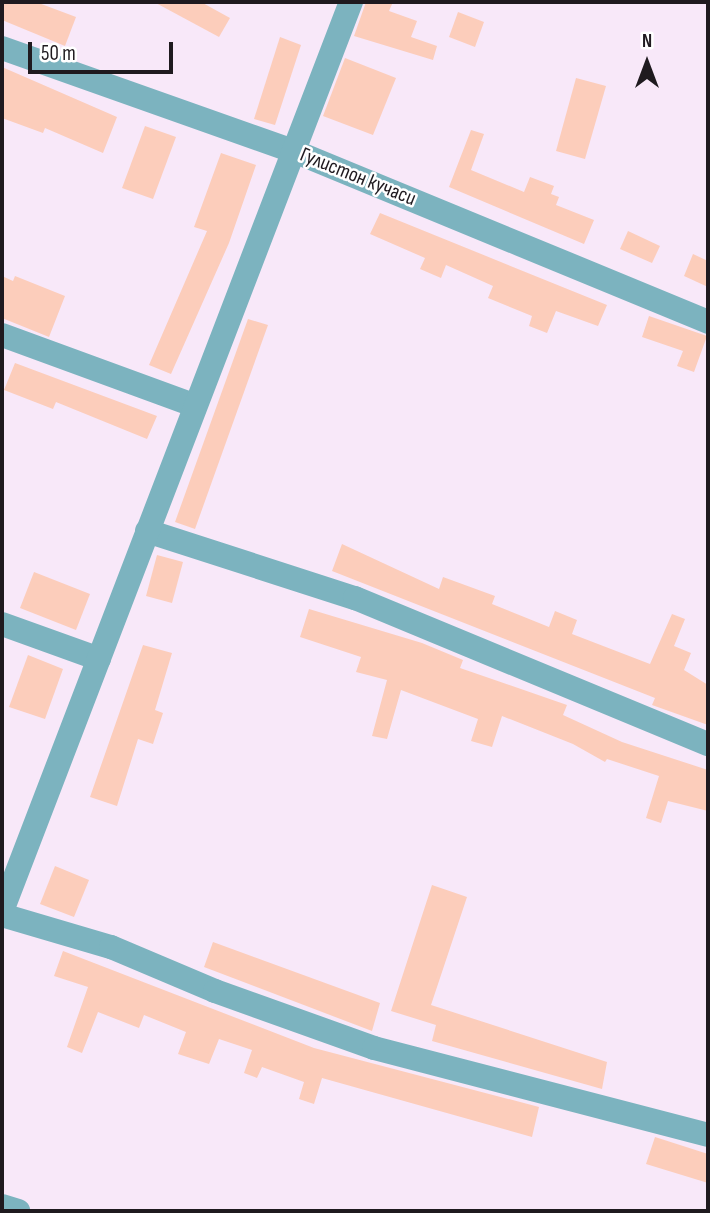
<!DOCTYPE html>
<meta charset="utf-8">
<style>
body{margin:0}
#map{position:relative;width:710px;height:1213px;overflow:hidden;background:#f8e8f9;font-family:"Sofia Sans Condensed",sans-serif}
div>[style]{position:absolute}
.building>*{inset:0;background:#fccdbb}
.minor>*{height:24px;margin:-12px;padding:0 12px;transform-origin:12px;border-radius:12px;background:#7cb3bf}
span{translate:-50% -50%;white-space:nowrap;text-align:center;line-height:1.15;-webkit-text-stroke:5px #fff;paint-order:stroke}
.street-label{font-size:21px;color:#1f1a1f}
.frame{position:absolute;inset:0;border:4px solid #1f1a1f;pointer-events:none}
.north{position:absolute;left:612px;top:28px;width:70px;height:70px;-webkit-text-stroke:5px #fff;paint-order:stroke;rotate:0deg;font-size:19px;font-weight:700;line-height:28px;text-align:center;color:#1f1a1f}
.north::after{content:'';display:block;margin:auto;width:24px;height:32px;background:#1f1a1f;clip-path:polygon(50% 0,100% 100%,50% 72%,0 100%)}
.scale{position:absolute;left:28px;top:42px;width:145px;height:32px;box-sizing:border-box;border:4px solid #1f1a1f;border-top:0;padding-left:9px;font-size:21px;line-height:24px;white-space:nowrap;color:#1f1a1f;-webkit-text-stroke:5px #fff;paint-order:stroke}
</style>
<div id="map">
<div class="building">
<i style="clip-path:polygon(2px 2px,36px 2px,76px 17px,65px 46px,2px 20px)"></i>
<i style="clip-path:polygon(154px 2px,201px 2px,230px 18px,219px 37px)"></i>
<i style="clip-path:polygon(366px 2px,393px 2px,389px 11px,417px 21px,411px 37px,437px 46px,433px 60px,354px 36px)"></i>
<i style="clip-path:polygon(458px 12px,484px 22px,475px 47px,449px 37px)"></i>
<i style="clip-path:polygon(280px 37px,301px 45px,275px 125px,254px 119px)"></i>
<i style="clip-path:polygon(345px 58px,396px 78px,373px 135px,323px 116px)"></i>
<i style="clip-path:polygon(2px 67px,117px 117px,103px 153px,45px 128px,43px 133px,2px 118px)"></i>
<i style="clip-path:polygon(576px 78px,606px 86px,585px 159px,556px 151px)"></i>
<i style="clip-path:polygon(145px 126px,176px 137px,153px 199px,122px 188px)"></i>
<i style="clip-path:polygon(471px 130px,484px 134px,471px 170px,524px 192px,530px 177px,554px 186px,551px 194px,559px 197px,556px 205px,594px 220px,584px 244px,449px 187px)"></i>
<i style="clip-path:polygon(221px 153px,256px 165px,229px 243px,171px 374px,149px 365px,207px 231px,194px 227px)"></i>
<i style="clip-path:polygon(380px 213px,607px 305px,598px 326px,556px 311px,547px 333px,529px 326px,532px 316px,488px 298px,493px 286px,446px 265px,441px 278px,420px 269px,425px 258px,370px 234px)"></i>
<i style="clip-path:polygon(628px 231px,660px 246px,652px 263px,620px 249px)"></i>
<i style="clip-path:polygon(693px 254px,708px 261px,708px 287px,684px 276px)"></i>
<i style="clip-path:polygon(2px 276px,13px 281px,15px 276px,65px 296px,49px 337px,2px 318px)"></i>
<i style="clip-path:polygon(649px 316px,707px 336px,694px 372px,677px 366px,683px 351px,642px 337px)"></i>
<i style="clip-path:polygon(248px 319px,268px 325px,195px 529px,175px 522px)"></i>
<i style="clip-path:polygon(15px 363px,157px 416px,147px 439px,56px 402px,53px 409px,4px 390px)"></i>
<i style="clip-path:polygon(342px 544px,439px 589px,443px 577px,495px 596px,492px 604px,549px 627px,555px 611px,577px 620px,572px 634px,650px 664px,672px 614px,685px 619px,674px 646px,691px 653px,684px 670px,708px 685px,708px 725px,652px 705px,655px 698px,332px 571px)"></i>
<i style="clip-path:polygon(157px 555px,183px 562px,172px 603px,146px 596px)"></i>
<i style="clip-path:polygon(34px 572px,90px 594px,76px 630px,20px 608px)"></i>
<i style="clip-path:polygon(309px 609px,422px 643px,463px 660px,460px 668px,567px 705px,563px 715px,622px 742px,708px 770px,708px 811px,668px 801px,661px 823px,646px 818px,659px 776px,607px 759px,605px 762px,573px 744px,502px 716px,492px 747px,471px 741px,478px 719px,401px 690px,387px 739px,372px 736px,387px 680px,356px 672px,361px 657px,300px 637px)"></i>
<i style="clip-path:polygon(143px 645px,172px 653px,155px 710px,163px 713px,153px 744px,138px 739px,117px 806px,90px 797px)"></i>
<i style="clip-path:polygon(28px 655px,63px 669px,45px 719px,9px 707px)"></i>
<i style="clip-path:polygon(55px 866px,89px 880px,74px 917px,40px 904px)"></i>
<i style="clip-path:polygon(432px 885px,467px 897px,431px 1005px,607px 1062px,602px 1089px,432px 1041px,436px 1025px,391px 1011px)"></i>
<i style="clip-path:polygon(213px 942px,380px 1003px,372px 1031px,204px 967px)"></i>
<i style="clip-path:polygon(63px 951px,314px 1048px,539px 1107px,532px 1137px,322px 1078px,314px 1104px,299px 1099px,304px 1082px,262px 1067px,257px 1078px,244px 1073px,252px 1050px,219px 1039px,209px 1064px,178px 1054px,186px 1032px,144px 1015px,139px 1028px,98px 1012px,82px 1053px,67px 1047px,88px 987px,54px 976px)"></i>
<i style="clip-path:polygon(655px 1137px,708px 1154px,708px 1183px,646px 1164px)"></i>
</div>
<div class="minor">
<i style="left:2px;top:48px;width:312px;rotate:19.5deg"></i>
<i style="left:296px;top:152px;width:446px;rotate:22.4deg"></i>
<i style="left:2px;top:335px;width:203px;rotate:20.1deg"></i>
<i style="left:147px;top:531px;width:219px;rotate:17.9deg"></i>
<i style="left:355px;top:598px;width:382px;rotate:22.5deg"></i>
<i style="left:2px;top:624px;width:103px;rotate:19.8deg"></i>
<i style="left:2px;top:911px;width:974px;rotate:-69deg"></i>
<i style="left:2px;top:915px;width:114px;rotate:16.4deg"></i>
<i style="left:111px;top:947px;width:113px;rotate:22.9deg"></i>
<i style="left:215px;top:991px;width:169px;rotate:19.7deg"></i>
<i style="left:374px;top:1048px;width:345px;rotate:14.6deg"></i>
<i style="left:2px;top:1206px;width:17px;rotate:17deg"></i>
</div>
<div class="street-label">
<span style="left:358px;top:177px;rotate:22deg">Гулистон кучаси</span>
</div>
<div class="frame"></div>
<div class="north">N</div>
<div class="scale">50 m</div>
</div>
